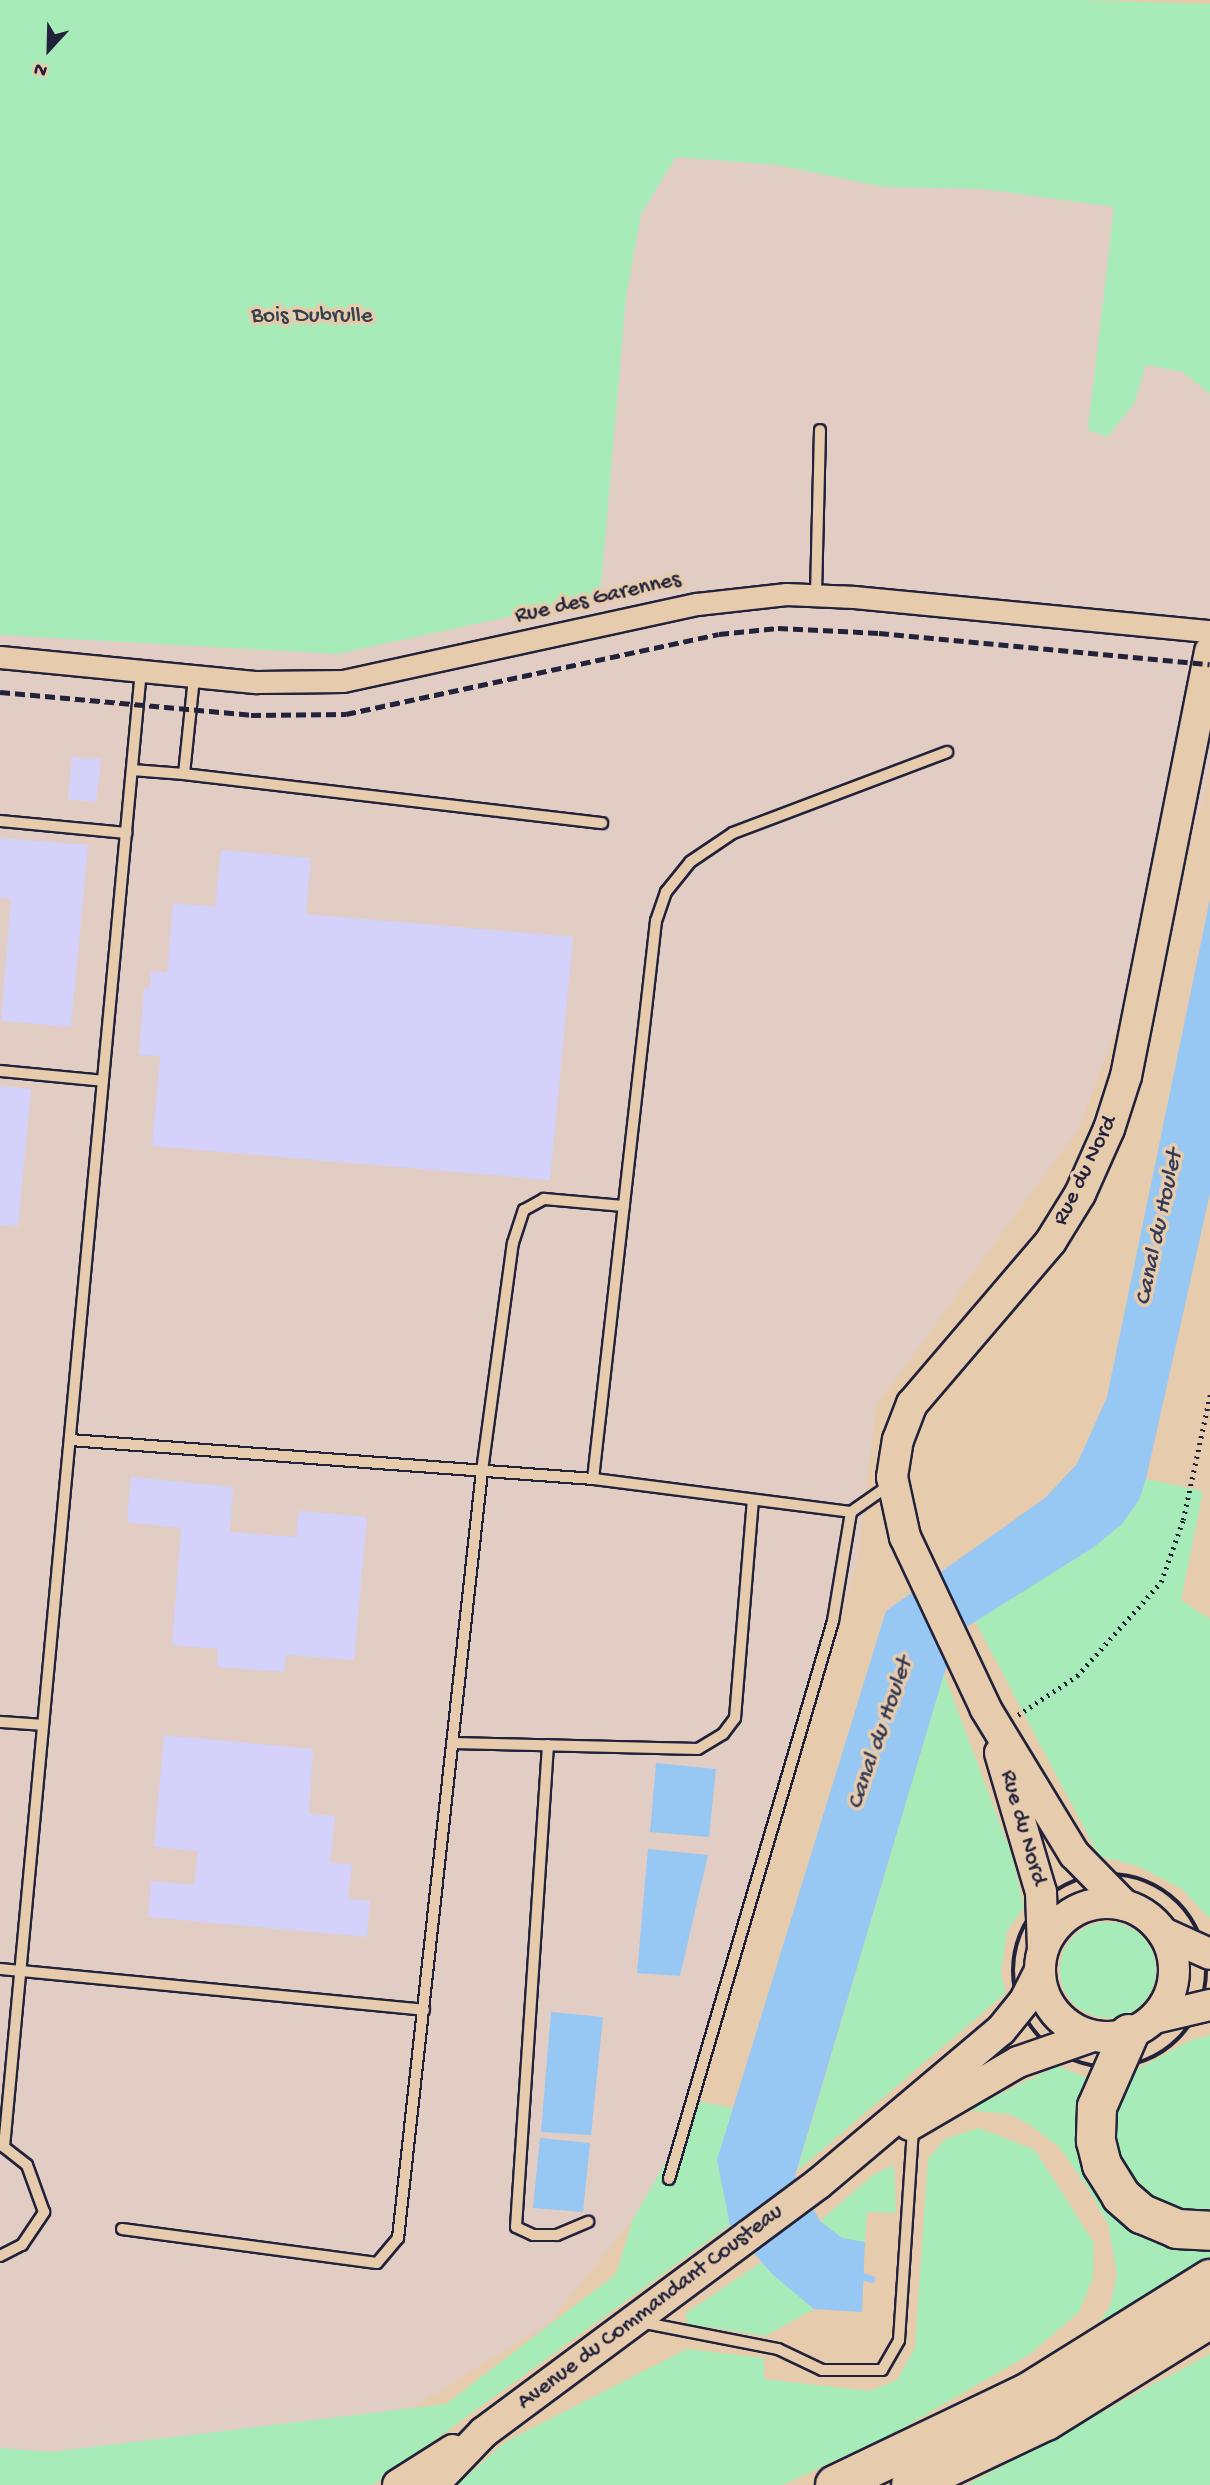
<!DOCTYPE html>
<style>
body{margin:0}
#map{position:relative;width:1210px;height:2485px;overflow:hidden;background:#e6cbad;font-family:"Gochi Hand",sans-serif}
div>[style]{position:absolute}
.built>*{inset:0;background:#e1cdc4}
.green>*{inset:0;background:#a7ecb8}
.round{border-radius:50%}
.water>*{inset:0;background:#97c7f3}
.stream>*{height:7px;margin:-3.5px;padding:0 3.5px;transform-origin:3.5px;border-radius:3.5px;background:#97c7f3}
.building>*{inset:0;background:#d4d1fa}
.path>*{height:4.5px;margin-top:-2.25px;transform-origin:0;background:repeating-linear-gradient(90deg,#22223b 0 2px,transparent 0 7px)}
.path>.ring{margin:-2.25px;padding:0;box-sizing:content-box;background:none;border:4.5px solid #22223b;border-radius:50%}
.roads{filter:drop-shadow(2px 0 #22223b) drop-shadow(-2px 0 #22223b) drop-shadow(0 2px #22223b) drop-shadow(0 -2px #22223b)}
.lane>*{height:10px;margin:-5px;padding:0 5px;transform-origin:5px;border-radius:5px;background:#e6cbad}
.street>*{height:21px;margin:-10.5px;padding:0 10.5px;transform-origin:10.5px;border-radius:10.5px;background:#e6cbad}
.secondary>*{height:30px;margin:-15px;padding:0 15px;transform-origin:15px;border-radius:15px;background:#e6cbad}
.secondary>.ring{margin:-15px;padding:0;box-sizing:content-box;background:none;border:30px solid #e6cbad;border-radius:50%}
.highway>*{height:38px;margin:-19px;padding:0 19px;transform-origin:19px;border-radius:19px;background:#e6cbad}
.rail>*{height:5px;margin-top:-2.5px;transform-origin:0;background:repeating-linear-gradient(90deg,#22223b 0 10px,transparent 0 15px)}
span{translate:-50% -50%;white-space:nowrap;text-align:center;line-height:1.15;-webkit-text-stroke:7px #e6cbad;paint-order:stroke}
.park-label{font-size:23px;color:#36404e}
.street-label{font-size:23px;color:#22223b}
.water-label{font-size:24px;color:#343b57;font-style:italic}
.north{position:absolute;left:14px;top:14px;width:70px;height:70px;-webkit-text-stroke:5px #e6cbad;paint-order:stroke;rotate:202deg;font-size:19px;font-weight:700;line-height:28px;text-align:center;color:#22223b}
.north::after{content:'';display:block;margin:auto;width:24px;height:32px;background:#22223b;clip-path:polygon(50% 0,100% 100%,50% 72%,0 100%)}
</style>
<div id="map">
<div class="built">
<i style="clip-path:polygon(0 0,725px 0,1210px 52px,1210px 762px,1204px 797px,1079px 1128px,876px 1406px,858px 1560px,746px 1916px,700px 2102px,633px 2219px,548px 2324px,360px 2440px,0 2485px)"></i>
</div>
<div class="green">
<i style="clip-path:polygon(0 0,1080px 0,1210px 4px,1210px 394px,1183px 372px,1146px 365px,1134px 404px,1107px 437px,1088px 430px,1114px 207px,983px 189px,884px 187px,778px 165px,676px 157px,641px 214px,626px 297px,600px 597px,337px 654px,0 635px)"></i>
<i style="clip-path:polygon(1146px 1479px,1203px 1491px,1181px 1600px,1210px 1619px,1210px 1919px,1182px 1889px,1138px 1866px,1099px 1856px,975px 1621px,1094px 1547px,1122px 1524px,1139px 1500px)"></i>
<i style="clip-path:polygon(944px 1674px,1012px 1856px,1024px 1907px,1007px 1931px,1001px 1974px,1006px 1993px,797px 2171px)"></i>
<i class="round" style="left:1060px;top:1922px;width:96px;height:96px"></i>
<i style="clip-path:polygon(1210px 2035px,1210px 2219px,1144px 2203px,1111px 2152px,1115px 2088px,1121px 2078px,1189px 2041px)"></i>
<i style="clip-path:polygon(1058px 2066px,1094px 2081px,1086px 2161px,1210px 2244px,1210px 2257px,1095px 2330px,1111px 2304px,1117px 2274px,1108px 2224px,1088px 2188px,1059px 2147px,1030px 2125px,1010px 2114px,967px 2110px)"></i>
<i style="clip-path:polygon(700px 2102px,733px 2108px,717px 2160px,730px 2225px,373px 2485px,0 2485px,0 2448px,51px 2452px,446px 2404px,616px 2274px,633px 2219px)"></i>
<i style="clip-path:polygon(979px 2128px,1035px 2150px,1094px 2243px,1093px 2277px,1079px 2312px,1030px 2354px,894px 2433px,783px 2485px,457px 2485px,505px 2442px,687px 2349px,764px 2358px,764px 2379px,870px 2391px,897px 2380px,915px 2348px,928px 2159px,945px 2139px)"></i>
<i style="clip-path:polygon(894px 2165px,896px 2213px,867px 2212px,865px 2242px,842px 2238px,820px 2221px,873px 2175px)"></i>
<i style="clip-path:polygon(762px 2262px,814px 2309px,765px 2336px,687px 2324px,686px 2313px)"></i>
<i style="clip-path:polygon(1210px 2354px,1210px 2485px,967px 2485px)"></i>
</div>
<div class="water">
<i style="clip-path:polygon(1210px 899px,1210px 1193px,1146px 1479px,1139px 1500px,1122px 1524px,1094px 1547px,965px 1628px,944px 1674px,795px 2176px,820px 2221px,842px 2238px,865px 2242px,862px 2312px,814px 2309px,772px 2274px,730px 2225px,717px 2160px,886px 1611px,1045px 1498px,1077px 1464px,1107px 1397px)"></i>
<i style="clip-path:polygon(656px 1763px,716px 1769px,709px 1837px,650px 1832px)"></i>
<i style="clip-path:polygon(648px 1849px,708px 1855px,680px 1976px,637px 1973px)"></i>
<i style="clip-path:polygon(551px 2012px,603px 2017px,591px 2135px,541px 2132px)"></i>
<i style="clip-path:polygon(540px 2138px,590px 2143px,583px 2212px,533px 2208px)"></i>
</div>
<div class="stream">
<i style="left:856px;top:2274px;width:16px;rotate:18deg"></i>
</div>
<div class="building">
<i style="clip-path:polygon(72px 757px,101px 759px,96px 802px,68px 799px)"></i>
<i style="clip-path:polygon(0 838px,88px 845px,71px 1027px,1px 1021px,11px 899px,0 898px)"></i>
<i style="clip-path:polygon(221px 850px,311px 858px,306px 914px,573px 937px,550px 1180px,152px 1146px,160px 1056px,139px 1055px,144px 988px,149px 989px,151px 971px,167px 972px,173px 903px,215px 907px)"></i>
<i style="clip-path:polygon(0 1086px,31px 1089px,18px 1226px,0 1225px)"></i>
<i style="clip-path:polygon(131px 1477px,233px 1487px,230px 1532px,296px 1537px,299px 1511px,367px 1517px,354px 1660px,286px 1655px,284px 1672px,217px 1667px,218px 1649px,172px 1645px,181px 1528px,127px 1522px)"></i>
<i style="clip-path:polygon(164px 1735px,313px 1749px,309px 1814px,335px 1816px,330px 1863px,352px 1864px,348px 1899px,370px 1901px,367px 1937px,148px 1917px,151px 1881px,194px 1885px,198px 1851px,154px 1847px)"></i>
</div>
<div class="path">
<i style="left:1018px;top:1715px;width:71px;rotate:-33.5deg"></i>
<i style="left:1077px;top:1676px;width:126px;rotate:-48.2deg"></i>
<i style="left:1161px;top:1582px;width:66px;rotate:-70.5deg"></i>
<i style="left:1183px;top:1520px;width:128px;rotate:-77.8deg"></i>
<i class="ring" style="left:1013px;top:1874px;width:189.5px;height:189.5px"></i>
</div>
<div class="roads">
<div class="lane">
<i style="left:816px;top:594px;width:164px;rotate:-88.6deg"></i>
<i style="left:132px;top:770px;width:52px;rotate:4.4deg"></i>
<i style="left:184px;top:774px;width:98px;rotate:-84.1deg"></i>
<i style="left:184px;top:774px;width:421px;rotate:6.7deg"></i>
<i style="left:0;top:821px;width:127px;rotate:5.4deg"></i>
<i style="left:0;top:1071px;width:103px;rotate:5.5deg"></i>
<i style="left:70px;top:1440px;width:524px;rotate:4.26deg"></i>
<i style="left:851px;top:1512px;width:49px;rotate:-35deg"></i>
<i style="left:0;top:1722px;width:43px;rotate:4deg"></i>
<i style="left:453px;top:1743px;width:245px;rotate:1.4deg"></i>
<i style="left:698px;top:1749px;width:29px;rotate:-31deg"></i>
<i style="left:723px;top:1734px;width:20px;rotate:-53deg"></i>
<i style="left:735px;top:1718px;width:218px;rotate:-85.3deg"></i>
<i style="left:548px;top:1745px;width:483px;rotate:93.8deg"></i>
<i style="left:516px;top:2227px;width:19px;rotate:25deg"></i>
<i style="left:533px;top:2235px;width:24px"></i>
<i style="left:557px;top:2235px;width:34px;rotate:-23deg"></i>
<i style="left:0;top:1969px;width:426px;rotate:5.5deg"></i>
<i style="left:669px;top:2179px;width:582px;rotate:-73.62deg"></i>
<i style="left:833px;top:1621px;width:110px;rotate:-80.6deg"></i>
<i style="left:851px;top:1512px;width:260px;rotate:-172.7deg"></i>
<i style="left:593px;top:1479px;width:562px;rotate:-83.56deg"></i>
<i style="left:656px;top:921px;width:31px;rotate:-71deg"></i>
<i style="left:666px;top:892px;width:38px;rotate:-51deg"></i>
<i style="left:690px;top:862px;width:52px;rotate:-34deg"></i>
<i style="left:733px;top:833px;width:229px;rotate:-20.7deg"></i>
<i style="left:122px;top:2229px;width:257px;rotate:7.6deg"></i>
<i style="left:377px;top:2263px;width:33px;rotate:-50deg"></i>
<i style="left:398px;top:2238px;width:772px;rotate:-83.75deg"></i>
<i style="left:482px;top:1471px;width:230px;rotate:-82.3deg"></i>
<i style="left:513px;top:1243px;width:35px;rotate:-72deg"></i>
<i style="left:524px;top:1210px;width:23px;rotate:-29deg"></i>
<i style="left:544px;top:1199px;width:80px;rotate:5deg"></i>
<i style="left:0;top:2256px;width:25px;rotate:-27deg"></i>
<i style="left:22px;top:2245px;width:40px;rotate:-56deg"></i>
<i style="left:44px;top:2212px;width:50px;rotate:-109.9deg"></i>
<i style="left:27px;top:2165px;width:29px;rotate:-142deg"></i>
<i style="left:4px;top:2147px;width:1482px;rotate:-84.7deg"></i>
<i style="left:640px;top:2322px;width:141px;rotate:11.1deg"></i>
<i style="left:778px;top:2349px;width:49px;rotate:25.5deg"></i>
<i style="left:822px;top:2370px;width:60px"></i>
<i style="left:882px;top:2370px;width:34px;rotate:-60deg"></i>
<i style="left:899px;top:2340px;width:212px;rotate:-86.2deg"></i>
</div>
<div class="street">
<i style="left:0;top:657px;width:258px;rotate:5.6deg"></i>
<i style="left:257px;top:682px;width:86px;rotate:-0.7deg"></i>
<i style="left:343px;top:681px;width:362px;rotate:-12.3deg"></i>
<i style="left:697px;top:604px;width:90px;rotate:-6.4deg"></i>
<i style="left:786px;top:594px;width:68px;rotate:2.5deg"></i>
<i style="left:854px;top:597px;width:358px;rotate:5.5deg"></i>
</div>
<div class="secondary">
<i style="left:1000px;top:1753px;width:145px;rotate:73.6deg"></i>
<i style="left:1041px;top:1892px;width:57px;rotate:88deg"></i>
<i class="ring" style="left:1040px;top:1903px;width:104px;height:104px"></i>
<i style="left:1124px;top:1905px;width:71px;rotate:-134.4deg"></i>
<i style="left:1074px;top:1854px;width:170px;rotate:-121.3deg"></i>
<i style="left:986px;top:1709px;width:190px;rotate:-115.2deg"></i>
<i style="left:905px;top:1537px;width:61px;rotate:-102.2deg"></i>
<i style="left:892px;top:1477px;width:37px;rotate:-81deg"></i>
<i style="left:898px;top:1440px;width:39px;rotate:-69deg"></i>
<i style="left:912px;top:1404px;width:214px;rotate:-49.5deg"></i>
<i style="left:1051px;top:1241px;width:55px;rotate:-58.3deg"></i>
<i style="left:1080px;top:1194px;width:71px;rotate:-66deg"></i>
<i style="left:1109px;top:1129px;width:56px;rotate:-72.2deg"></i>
<i style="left:1126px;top:1076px;width:433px;rotate:-78.8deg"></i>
<i style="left:1163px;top:1933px;width:51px;rotate:24.1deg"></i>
<i style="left:1155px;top:2018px;width:57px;rotate:-13.3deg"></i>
<i style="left:910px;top:2125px;width:125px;rotate:-30.3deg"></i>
<i style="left:1018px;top:2062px;width:79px;rotate:-19.1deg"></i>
<i style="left:398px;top:2485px;width:65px;rotate:-32.5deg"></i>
<i style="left:433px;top:2485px;width:74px;rotate:-46.1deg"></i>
<i style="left:484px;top:2432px;width:416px;rotate:-36.6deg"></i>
<i style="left:818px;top:2184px;width:239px;rotate:-40.1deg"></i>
<i style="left:1001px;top:2030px;width:38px;rotate:-51deg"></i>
<i style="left:1025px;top:2000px;width:33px;rotate:-63deg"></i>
</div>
<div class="highway">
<i style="left:1129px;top:2034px;width:80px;rotate:113.7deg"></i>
<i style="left:1097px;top:2107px;width:34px;rotate:92deg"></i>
<i style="left:1096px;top:2141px;width:25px;rotate:76deg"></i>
<i style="left:1102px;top:2165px;width:36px;rotate:58deg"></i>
<i style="left:1121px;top:2196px;width:28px;rotate:41deg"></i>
<i style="left:1142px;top:2214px;width:38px;rotate:23deg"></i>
<i style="left:1177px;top:2229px;width:33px;rotate:3deg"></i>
<i style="left:835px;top:2485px;width:213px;rotate:-25.6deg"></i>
<i style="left:1027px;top:2393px;width:216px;rotate:-31.9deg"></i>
<i style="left:911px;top:2485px;width:149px;rotate:-25.4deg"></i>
<i style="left:1046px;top:2421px;width:193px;rotate:-31.9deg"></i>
</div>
</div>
<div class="rail">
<i style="left:0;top:692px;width:252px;rotate:5.2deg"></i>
<i style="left:251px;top:715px;width:95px;rotate:-0.6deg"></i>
<i style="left:346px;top:714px;width:381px;rotate:-12.1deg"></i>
<i style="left:719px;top:634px;width:59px;rotate:-5.8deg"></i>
<i style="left:778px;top:628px;width:101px;rotate:2.8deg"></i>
<i style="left:879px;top:633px;width:332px;rotate:5.4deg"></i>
</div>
<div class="park-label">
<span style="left:312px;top:317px">Bois Dubrulle</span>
</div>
<div class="street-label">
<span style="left:598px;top:599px;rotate:-13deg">Rue des Garennes</span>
<span style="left:1086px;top:1171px;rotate:-64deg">Rue du Nord</span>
<span style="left:1022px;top:1828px;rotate:74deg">Rue du Nord</span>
<span style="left:651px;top:2308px;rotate:-37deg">Avenue du Commandant Cousteau</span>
</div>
<div class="water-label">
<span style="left:1160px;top:1228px;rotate:-78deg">Canal du Houlet</span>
<span style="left:881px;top:1734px;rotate:-71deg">Canal du Houlet</span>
</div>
<div class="north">N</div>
</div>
